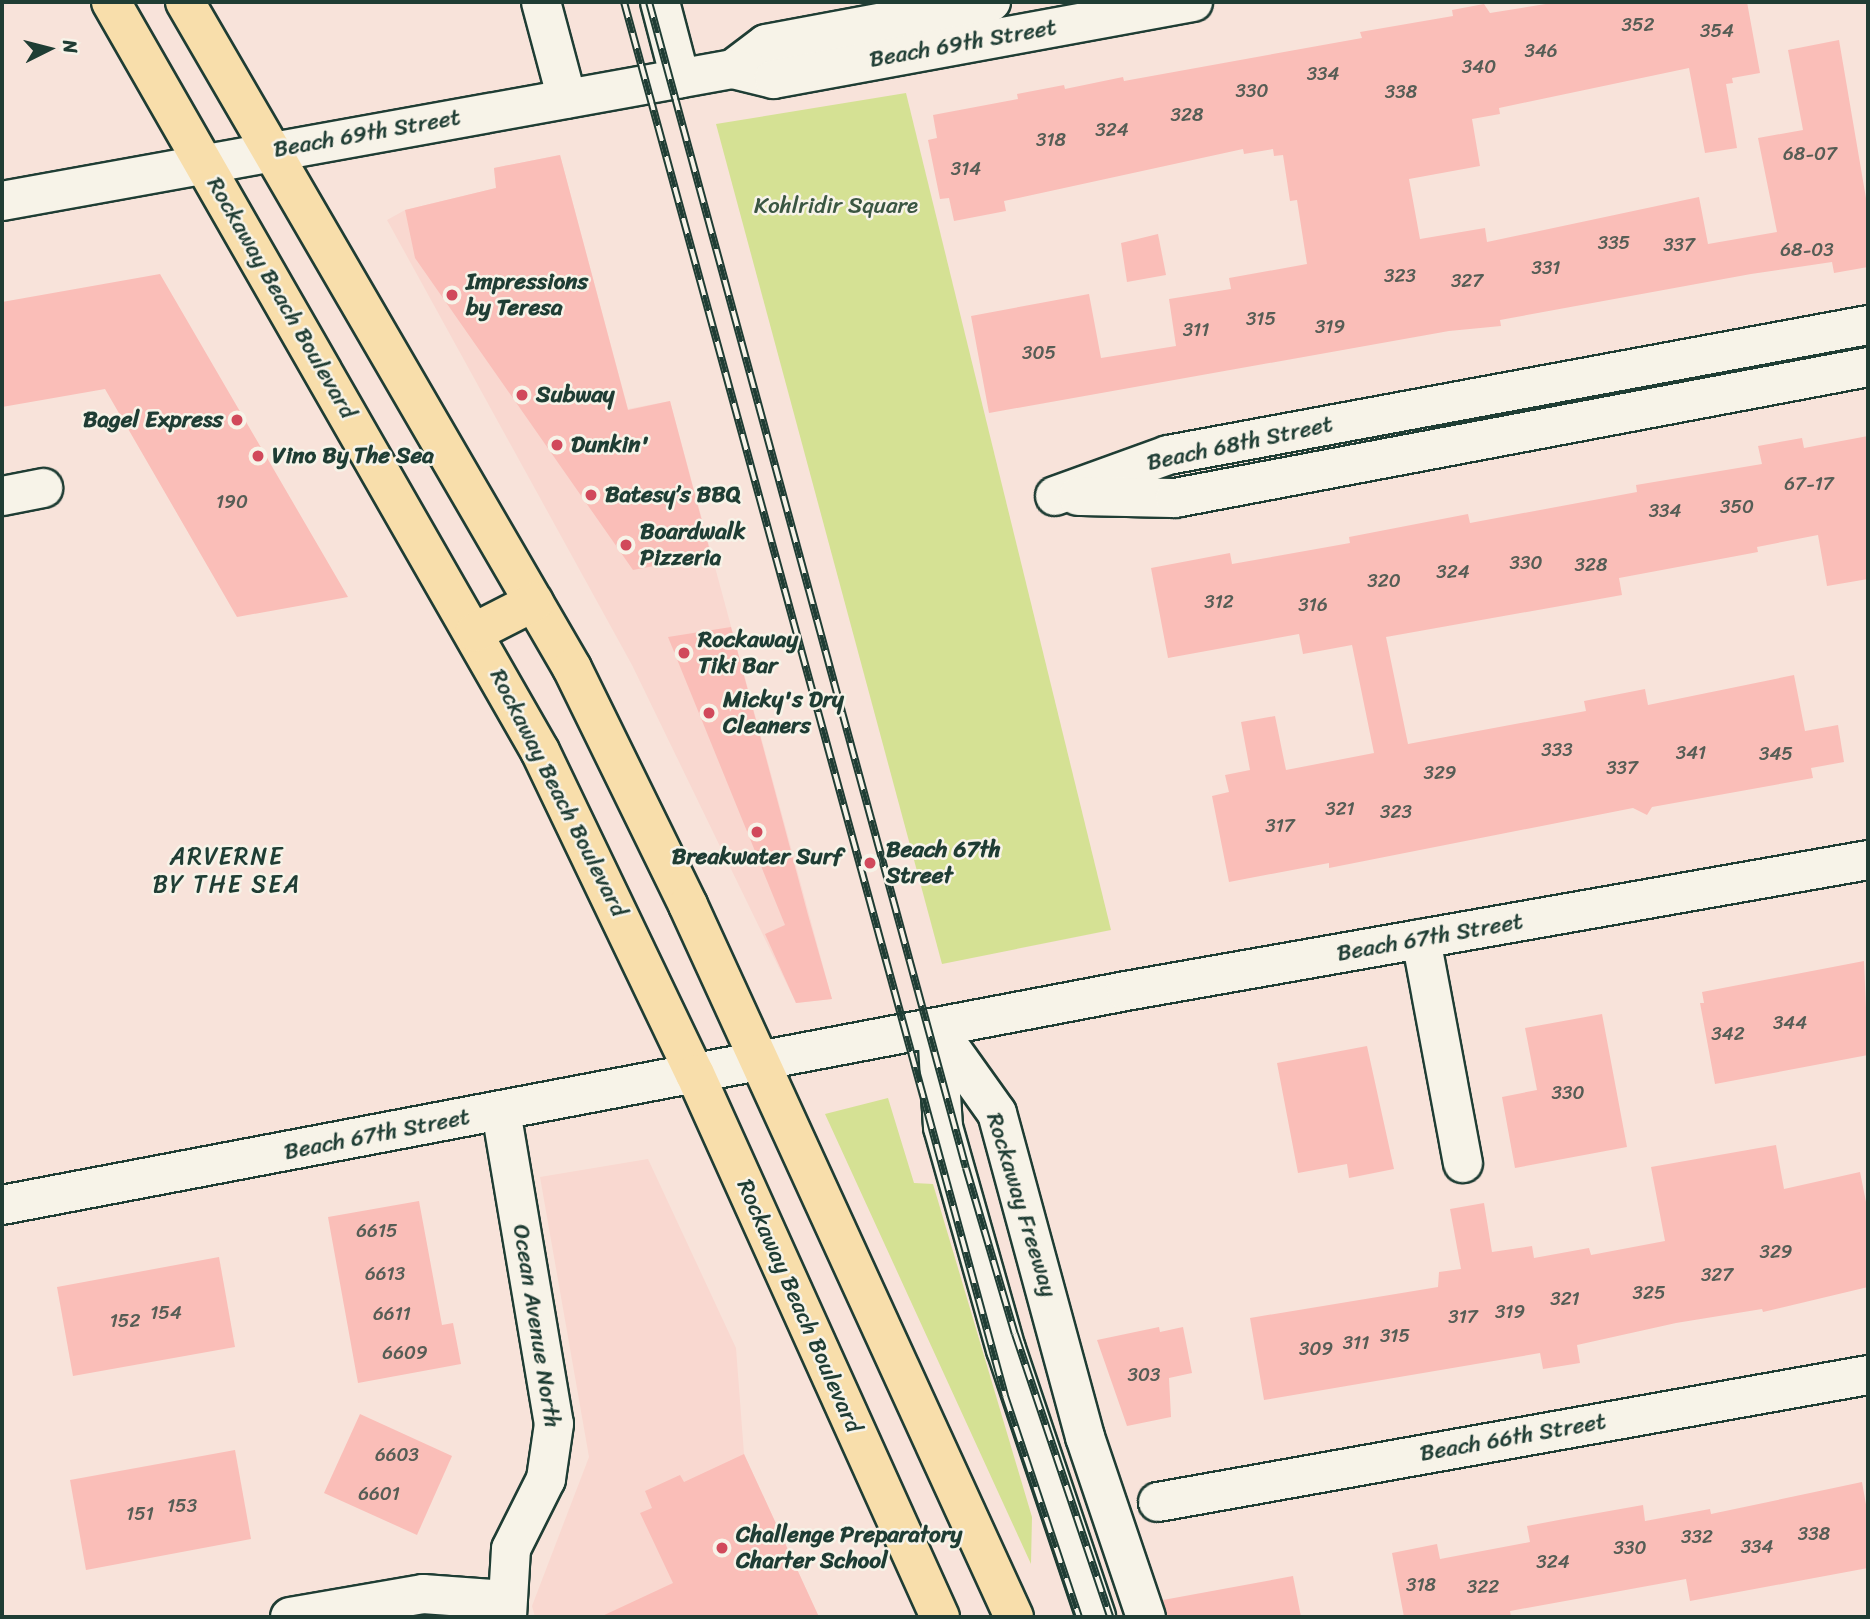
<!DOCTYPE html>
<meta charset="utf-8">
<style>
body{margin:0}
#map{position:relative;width:1870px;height:1619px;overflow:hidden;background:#f8e3da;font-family:Sriracha,sans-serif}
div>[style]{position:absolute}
.built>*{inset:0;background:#f9d8d0}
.green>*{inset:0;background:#d5e194}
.building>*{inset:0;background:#fabeb8}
.roads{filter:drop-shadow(2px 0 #1f3d34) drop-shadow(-2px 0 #1f3d34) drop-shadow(0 2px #1f3d34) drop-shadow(0 -2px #1f3d34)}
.minor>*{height:38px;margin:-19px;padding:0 19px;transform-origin:19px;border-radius:19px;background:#f7f3e8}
.major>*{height:38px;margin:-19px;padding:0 19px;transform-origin:19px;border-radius:19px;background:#f8deab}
.rail>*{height:8px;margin-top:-4px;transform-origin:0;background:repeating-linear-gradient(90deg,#f7f3e8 0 16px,#1f3d34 0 32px);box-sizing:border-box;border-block:2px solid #1f3d34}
.dots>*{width:19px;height:19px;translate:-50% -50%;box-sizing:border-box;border:4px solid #f7f3e8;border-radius:50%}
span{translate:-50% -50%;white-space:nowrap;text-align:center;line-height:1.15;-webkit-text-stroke:5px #f7f3e8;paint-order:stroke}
.number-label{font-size:19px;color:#565d55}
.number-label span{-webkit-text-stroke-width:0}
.street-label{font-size:23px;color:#1f3d34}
.park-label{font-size:23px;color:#3a5642}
.poi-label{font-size:23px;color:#1f3d34;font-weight:700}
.left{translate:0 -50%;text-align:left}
.right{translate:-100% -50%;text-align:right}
.neighbourhood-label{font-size:24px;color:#1f3d34;letter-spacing:2px}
.frame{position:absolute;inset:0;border:4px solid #1f3d34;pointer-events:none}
.north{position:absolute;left:14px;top:14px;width:70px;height:70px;-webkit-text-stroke:5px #f7f3e8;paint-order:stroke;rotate:84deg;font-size:19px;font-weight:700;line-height:28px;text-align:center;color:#1f3d34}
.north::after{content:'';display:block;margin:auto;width:24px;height:32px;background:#1f3d34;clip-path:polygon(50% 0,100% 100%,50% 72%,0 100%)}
</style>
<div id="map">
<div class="built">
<i style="clip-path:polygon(560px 155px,628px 409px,670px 401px,832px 999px,796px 1003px,632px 665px,387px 220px,405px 210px,496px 188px,494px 168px)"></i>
<i style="clip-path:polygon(648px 1159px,736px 1348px,744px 1454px,819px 1617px,535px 1617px,532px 1606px,589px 1457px,540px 1177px)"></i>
</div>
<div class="green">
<i style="clip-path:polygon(906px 93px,1111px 930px,942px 964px,716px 124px)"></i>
<i style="clip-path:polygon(888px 1098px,914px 1183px,933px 1184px,1032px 1517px,1031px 1564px,825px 1114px)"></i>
</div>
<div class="building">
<i style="clip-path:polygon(1558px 2px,1747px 2px,1760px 73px,1732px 78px,1733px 83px,1726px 84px,1737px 148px,1705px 153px,1689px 68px,1499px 108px,1500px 114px,1472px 119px,1480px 166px,1409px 179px,1420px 239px,1485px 228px,1487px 242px,1699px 197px,1708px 244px,1777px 232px,1758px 138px,1803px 130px,1788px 50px,1839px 40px,1868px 210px,1868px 267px,1834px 273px,1832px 262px,1751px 274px,1500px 320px,1501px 326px,1449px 331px,989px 413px,971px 316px,1089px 294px,1101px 358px,1176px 346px,1169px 299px,1231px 289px,1229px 278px,1307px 264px,1297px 200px,1290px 201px,1283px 155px,1274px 156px,1273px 149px,1244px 154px,1243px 149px,1004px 201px,1006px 211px,954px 221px,949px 198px,940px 199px,928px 140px,937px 138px,933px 115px,1018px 99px,1017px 94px,1064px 85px,1065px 89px,1123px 77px,1124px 81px,1362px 38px,1360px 32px,1453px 16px,1452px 10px,1484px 4px,1490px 13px)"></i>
<i style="clip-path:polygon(560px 155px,628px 410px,670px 401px,711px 555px,633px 570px,415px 258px,405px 210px,496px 188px,494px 168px)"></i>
<i style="clip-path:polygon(1158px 234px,1166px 275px,1127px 282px,1121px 243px)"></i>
<i style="clip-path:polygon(160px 274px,348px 597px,237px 617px,105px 389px,2px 407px,2px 302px)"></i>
<i style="clip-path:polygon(1868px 436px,1868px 579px,1827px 586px,1818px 535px,1757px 547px,1758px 552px,1619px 578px,1622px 595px,1386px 637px,1408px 744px,1586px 711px,1584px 701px,1645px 689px,1648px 705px,1794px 675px,1805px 731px,1838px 725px,1844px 762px,1811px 768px,1813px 778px,1652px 807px,1647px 815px,1633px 808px,1329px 868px,1329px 863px,1229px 882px,1212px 796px,1229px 792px,1225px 775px,1250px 770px,1241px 722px,1275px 716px,1286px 770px,1374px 753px,1352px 645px,1303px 654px,1299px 634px,1168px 658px,1151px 568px,1230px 553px,1232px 564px,1350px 543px,1349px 537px,1468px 514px,1470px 523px,1637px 492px,1636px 485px,1762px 464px,1758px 446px,1802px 438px,1804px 448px)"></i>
<i style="clip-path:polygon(731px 627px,808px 915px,832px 999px,796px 1003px,765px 934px,785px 925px,668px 637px)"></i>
<i style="clip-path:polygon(1864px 961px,1868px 1055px,1715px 1084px,1700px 1003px,1704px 1003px,1702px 992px)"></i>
<i style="clip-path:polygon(1602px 1014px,1627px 1147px,1515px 1168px,1502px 1097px,1537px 1090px,1525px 1028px)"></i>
<i style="clip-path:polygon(1367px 1046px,1394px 1169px,1349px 1178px,1347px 1164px,1298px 1173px,1277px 1063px)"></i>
<i style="clip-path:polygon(1776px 1145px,1784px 1189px,1860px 1172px,1868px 1212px,1868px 1287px,1763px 1312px,1762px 1309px,1676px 1323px,1577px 1345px,1580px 1363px,1543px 1369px,1540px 1353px,1264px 1400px,1250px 1318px,1438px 1287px,1439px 1272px,1461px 1269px,1450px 1209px,1484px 1203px,1492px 1252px,1532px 1246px,1534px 1258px,1589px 1248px,1591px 1255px,1665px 1241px,1651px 1167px)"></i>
<i style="clip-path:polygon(419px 1201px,442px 1325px,453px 1323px,461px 1364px,358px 1383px,328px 1217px)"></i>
<i style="clip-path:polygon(219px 1257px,235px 1347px,73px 1376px,57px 1287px)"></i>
<i style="clip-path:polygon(1159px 1327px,1160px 1332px,1183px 1327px,1192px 1373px,1169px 1378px,1171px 1417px,1127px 1426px,1097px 1340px)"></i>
<i style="clip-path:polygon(360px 1414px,452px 1456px,417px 1535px,324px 1493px)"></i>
<i style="clip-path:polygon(235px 1450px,251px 1539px,86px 1570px,70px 1480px)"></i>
<i style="clip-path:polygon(744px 1454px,819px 1617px,600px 1617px,673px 1583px,640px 1513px,652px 1508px,645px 1491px,680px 1475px,684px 1482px)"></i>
<i style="clip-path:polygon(1862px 1482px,1868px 1516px,1868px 1568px,1690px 1601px,1686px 1579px,1510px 1611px,1511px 1617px,1404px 1617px,1392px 1553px,1437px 1544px,1440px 1559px,1530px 1542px,1527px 1526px,1564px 1519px,1643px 1505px,1645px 1521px,1710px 1509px,1711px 1514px)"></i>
<i style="clip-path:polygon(1293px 1576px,1301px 1617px,1167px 1617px,1163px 1600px)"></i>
</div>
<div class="roads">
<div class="minor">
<i style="left:541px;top:2px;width:100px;rotate:75deg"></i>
<i style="left:660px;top:2px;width:79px;rotate:75.3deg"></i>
<i style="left:733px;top:69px;width:41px;rotate:-37.1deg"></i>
<i style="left:766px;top:44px;width:229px;rotate:-10.6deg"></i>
<i style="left:2px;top:201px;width:743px;rotate:-10.24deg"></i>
<i style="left:733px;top:69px;width:42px;rotate:13.7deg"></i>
<i style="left:774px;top:79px;width:426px;rotate:-10.4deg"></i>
<i style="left:2px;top:496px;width:42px;rotate:-11deg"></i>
<i style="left:1055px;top:496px;width:120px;rotate:-19.9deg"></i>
<i style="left:1168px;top:455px;width:712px;rotate:-10.52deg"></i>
<i style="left:1078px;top:496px;width:97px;rotate:1.2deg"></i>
<i style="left:1175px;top:498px;width:705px;rotate:-10.7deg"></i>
<i style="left:1421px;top:939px;width:228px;rotate:79.4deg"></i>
<i style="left:937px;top:1029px;width:103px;rotate:54.5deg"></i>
<i style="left:997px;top:1113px;width:336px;rotate:74.8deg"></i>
<i style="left:1085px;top:1437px;width:190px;rotate:71.3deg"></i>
<i style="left:937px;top:1029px;width:98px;rotate:86.5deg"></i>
<i style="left:943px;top:1127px;width:231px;rotate:74.2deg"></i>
<i style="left:1006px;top:1349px;width:283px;rotate:71.4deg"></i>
<i style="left:501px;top:1111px;width:317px;rotate:80.4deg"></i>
<i style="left:554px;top:1424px;width:56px;rotate:98.3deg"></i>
<i style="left:546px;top:1479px;width:78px;rotate:116.6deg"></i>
<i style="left:511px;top:1549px;width:68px;rotate:93.4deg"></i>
<i style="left:2px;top:1205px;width:1144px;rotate:-10.78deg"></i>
<i style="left:1126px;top:991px;width:753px;rotate:-10.01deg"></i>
<i style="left:1158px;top:1502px;width:721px;rotate:-10.14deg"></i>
<i style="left:290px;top:1617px;width:135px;rotate:-9.8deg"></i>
<i style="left:423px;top:1594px;width:83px;rotate:4.1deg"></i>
</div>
<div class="major">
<i style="left:111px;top:2px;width:863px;rotate:60.2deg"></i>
<i style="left:540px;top:751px;width:358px;rotate:64.4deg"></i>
<i style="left:695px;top:1074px;width:596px;rotate:65.72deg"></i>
<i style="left:185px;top:2px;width:770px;rotate:59.84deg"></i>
<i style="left:572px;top:668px;width:264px;rotate:63.9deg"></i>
<i style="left:688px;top:905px;width:783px;rotate:65.4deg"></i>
<i style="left:475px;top:632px;width:66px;rotate:-27deg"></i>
</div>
</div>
<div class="rail">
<i style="left:624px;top:2px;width:1445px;rotate:74.71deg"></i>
<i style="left:1005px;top:1396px;width:233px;rotate:71.5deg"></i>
<i style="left:649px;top:2px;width:1208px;rotate:74.79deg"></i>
<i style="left:966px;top:1168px;width:173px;rotate:73.6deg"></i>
<i style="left:1015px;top:1334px;width:299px;rotate:71.4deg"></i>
</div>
<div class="dots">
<i style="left:452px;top:295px;background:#d1495b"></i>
<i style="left:522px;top:395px;background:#d1495b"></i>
<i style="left:237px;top:420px;background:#d1495b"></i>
<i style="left:557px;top:445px;background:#d1495b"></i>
<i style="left:258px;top:456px;background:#d1495b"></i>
<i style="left:591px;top:495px;background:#d1495b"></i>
<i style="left:626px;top:545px;background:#d1495b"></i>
<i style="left:684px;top:653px;background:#d1495b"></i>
<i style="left:709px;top:713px;background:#d1495b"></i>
<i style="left:757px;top:832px;background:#d1495b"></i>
<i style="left:870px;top:863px;background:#d1495b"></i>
<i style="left:722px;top:1548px;background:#d1495b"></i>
</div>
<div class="number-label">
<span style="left:1638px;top:25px">352</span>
<span style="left:1717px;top:31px">354</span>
<span style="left:1541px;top:51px">346</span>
<span style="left:1479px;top:67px">340</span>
<span style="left:1323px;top:74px">334</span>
<span style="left:1252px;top:91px">330</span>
<span style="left:1401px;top:92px">338</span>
<span style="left:1187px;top:115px">328</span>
<span style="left:1112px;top:130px">324</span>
<span style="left:1051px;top:140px">318</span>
<span style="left:1810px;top:154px">68-07</span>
<span style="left:966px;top:169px">314</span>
<span style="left:1614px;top:243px">335</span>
<span style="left:1679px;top:245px">337</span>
<span style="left:1807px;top:250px">68-03</span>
<span style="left:1546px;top:268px">331</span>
<span style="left:1400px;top:276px">323</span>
<span style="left:1467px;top:281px">327</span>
<span style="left:1261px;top:319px">315</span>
<span style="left:1330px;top:327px">319</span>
<span style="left:1196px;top:330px">311</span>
<span style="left:1039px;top:353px">305</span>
<span style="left:1809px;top:484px">67-17</span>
<span style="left:232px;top:502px">190</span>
<span style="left:1737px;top:507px">350</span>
<span style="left:1665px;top:511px">334</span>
<span style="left:1526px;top:563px">330</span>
<span style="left:1591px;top:565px">328</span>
<span style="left:1453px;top:572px">324</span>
<span style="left:1384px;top:581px">320</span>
<span style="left:1219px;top:602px">312</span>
<span style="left:1313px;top:605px">316</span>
<span style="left:1557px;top:750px">333</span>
<span style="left:1691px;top:753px">341</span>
<span style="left:1776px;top:754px">345</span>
<span style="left:1622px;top:768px">337</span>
<span style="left:1440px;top:773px">329</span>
<span style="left:1340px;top:809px">321</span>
<span style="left:1396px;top:812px">323</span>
<span style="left:1280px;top:826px">317</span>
<span style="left:1790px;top:1023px">344</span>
<span style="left:1728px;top:1034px">342</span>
<span style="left:1568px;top:1093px">330</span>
<span style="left:377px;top:1231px">6615</span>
<span style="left:1776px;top:1252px">329</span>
<span style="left:385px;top:1274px">6613</span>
<span style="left:1717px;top:1275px">327</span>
<span style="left:1649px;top:1293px">325</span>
<span style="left:1565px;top:1299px">321</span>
<span style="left:1510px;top:1312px">319</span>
<span style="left:166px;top:1313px">154</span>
<span style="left:392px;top:1314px">6611</span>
<span style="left:1463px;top:1317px">317</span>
<span style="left:125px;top:1321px">152</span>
<span style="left:1395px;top:1336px">315</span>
<span style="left:1356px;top:1343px">311</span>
<span style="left:1316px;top:1349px">309</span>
<span style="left:405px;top:1353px">6609</span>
<span style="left:1144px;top:1375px">303</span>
<span style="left:397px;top:1455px">6603</span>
<span style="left:379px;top:1494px">6601</span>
<span style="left:182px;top:1506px">153</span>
<span style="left:140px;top:1514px">151</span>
<span style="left:1814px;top:1534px">338</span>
<span style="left:1697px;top:1537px">332</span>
<span style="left:1757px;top:1547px">334</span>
<span style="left:1630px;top:1548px">330</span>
<span style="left:1553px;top:1562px">324</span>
<span style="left:1421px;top:1585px">318</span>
<span style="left:1483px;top:1587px">322</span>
</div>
<div class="street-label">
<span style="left:963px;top:44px;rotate:-10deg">Beach 69th Street</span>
<span style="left:367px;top:134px;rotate:-10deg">Beach 69th Street</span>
<span style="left:281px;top:298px;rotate:60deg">Rockaway Beach Boulevard</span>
<span style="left:1240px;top:444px;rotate:-12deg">Beach 68th Street</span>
<span style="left:558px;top:793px;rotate:63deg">Rockaway Beach Boulevard</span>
<span style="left:1430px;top:938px;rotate:-10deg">Beach 67th Street</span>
<span style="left:377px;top:1135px;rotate:-11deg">Beach 67th Street</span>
<span style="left:1021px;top:1205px;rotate:73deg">Rockaway Freeway</span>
<span style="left:799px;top:1306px;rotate:66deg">Rockaway Beach Boulevard</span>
<span style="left:536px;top:1326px;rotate:81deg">Ocean Avenue North</span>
<span style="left:1513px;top:1438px;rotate:-10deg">Beach 66th Street</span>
</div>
<div class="park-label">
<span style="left:836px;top:206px">Kohlridir Square</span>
</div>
<div class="poi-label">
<span class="left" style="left:466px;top:295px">Impressions<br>by Teresa</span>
<span class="left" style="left:536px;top:395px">Subway</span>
<span class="right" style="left:223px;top:420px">Bagel Express</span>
<span class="left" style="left:571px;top:445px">Dunkin'</span>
<span class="left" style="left:272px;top:456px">Vino By The Sea</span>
<span class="left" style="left:605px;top:495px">Batesy’s BBQ</span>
<span class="left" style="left:640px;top:545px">Boardwalk<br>Pizzeria</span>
<span class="left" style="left:698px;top:653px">Rockaway<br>Tiki Bar</span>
<span class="left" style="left:723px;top:713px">Micky's Dry<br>Cleaners</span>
<span class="left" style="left:886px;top:863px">Beach 67th<br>Street</span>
<span style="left:757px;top:857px">Breakwater Surf</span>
<span class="left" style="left:736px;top:1548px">Challenge Preparatory<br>Charter School</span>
</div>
<div class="neighbourhood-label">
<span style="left:227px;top:871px">ARVERNE<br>BY THE SEA</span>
</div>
<div class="frame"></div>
<div class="north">N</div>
</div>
